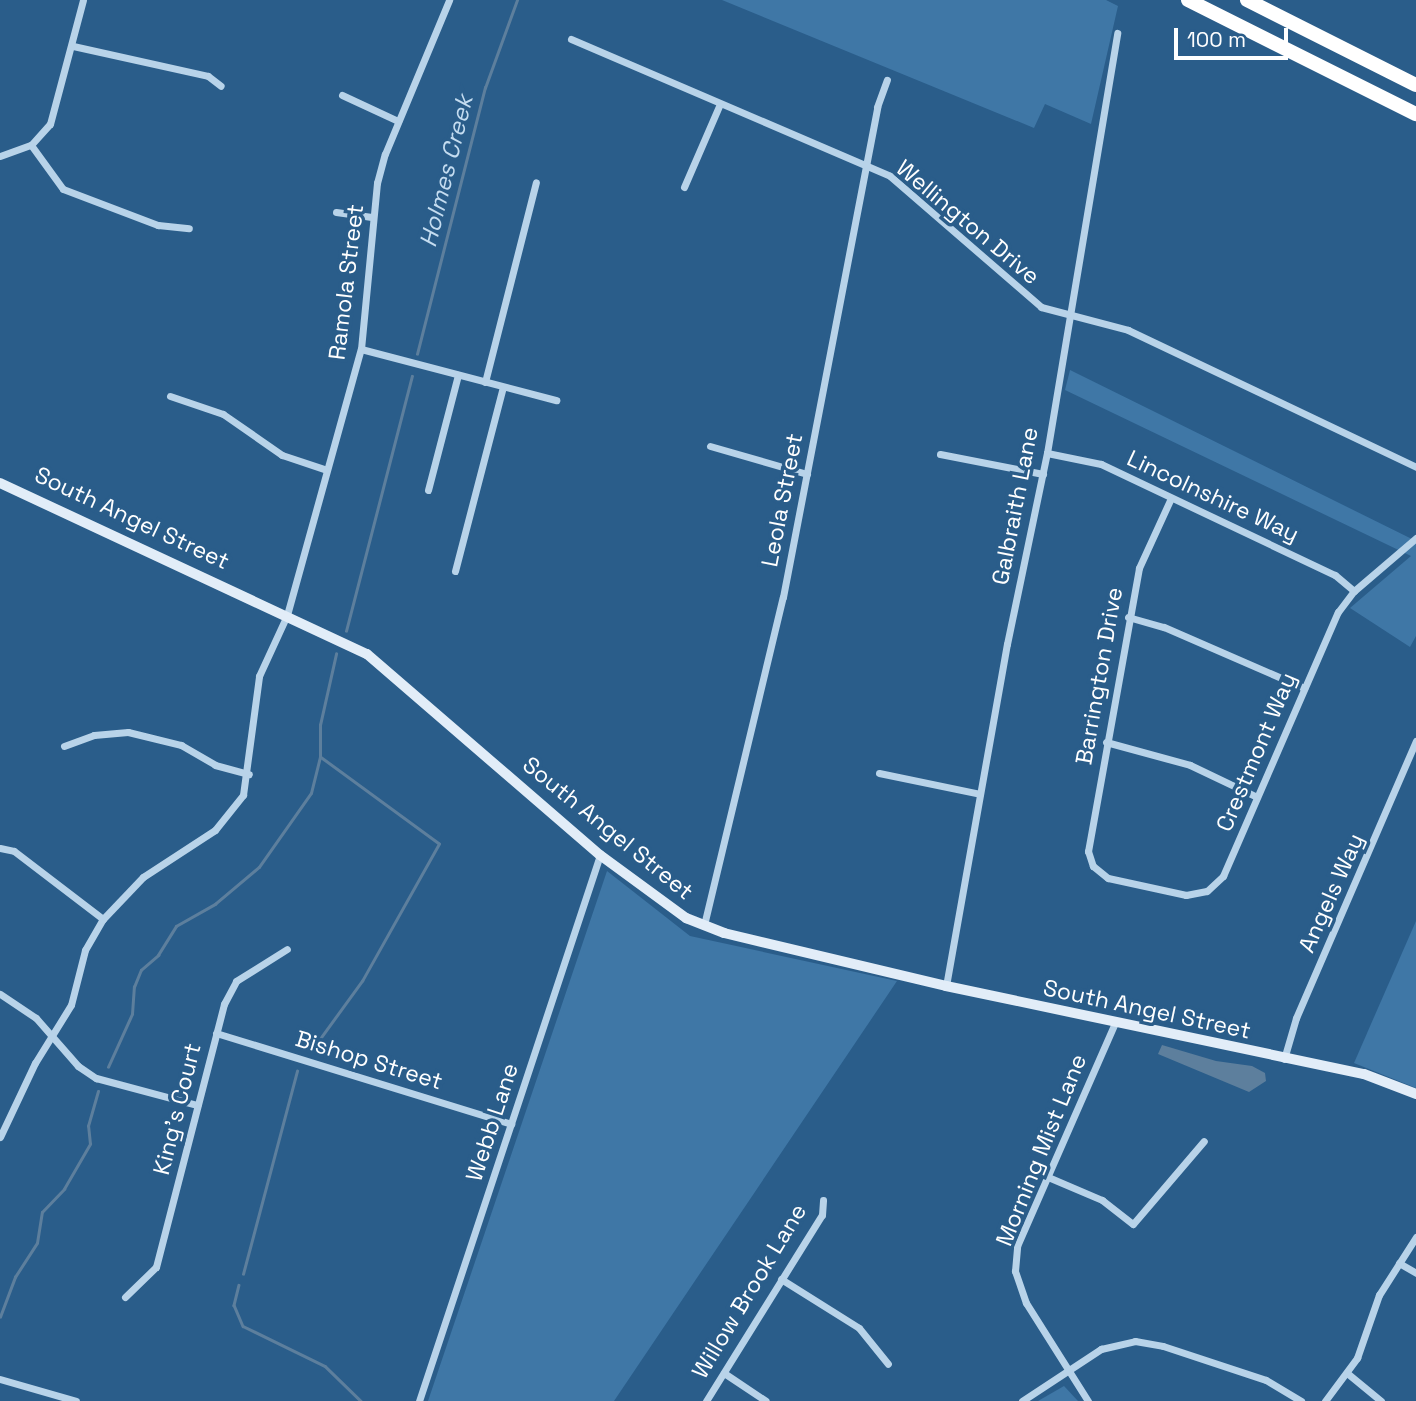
<!DOCTYPE html>
<style>
body{margin:0}
#map{position:relative;width:1416px;height:1401px;overflow:hidden;background:#2a5d8a;font-family:"Space Grotesk",sans-serif}
div>[style]{position:absolute}
.green>*{inset:0;background:#3f77a6}
.water>*{inset:0;background:#5d7f9d}
.stream>*{height:2.5px;margin:-1.25px;padding:0 1.25px;transform-origin:1.25px;border-radius:1.25px;background:#5d7f9d}
.street>*{height:7px;margin:-3.5px;padding:0 3.5px;transform-origin:3.5px;border-radius:3.5px;background:#b8d3e9}
.secondary>*{height:10px;margin:-5px;padding:0 5px;transform-origin:5px;border-radius:5px;background:#e2edf8}
.highway>*{height:14px;margin:-7px;padding:0 7px;transform-origin:7px;border-radius:7px;background:#fff}
span{translate:-50% -50%;white-space:nowrap;text-align:center;line-height:1.15;-webkit-text-stroke:7px #2a5d8a;paint-order:stroke}
.street-label{font-size:23px;color:#fff}
.water-label{font-size:24px;color:#c4dcf0;font-style:italic}
.scale{position:absolute;left:1174px;top:28px;width:114px;height:32px;box-sizing:border-box;border:4px solid #fff;border-top:0;padding-left:9px;font-size:21px;line-height:24px;white-space:nowrap;color:#fff;-webkit-text-stroke:5px #2a5d8a;paint-order:stroke}
</style>
<div id="map">
<div class="green">
<i style="clip-path:polygon(722px 0,1106px 0,1118px 6px,1091px 124px,1045px 104px,1034px 128px)"></i>
<i style="clip-path:polygon(1070px 370px,1416px 541px,1416px 636px,1410px 647px,1350px 608px,1411px 556px,1065px 390px)"></i>
<i style="clip-path:polygon(607px 871px,690px 936px,897px 981px,614px 1401px,428px 1401px)"></i>
<i style="clip-path:polygon(1416px 921px,1416px 1088px,1354px 1063px)"></i>
<i style="clip-path:polygon(1064px 1386px,1078px 1401px,1038px 1401px)"></i>
</div>
<div class="water">
<i style="clip-path:polygon(1162px 1045px,1216px 1061px,1252px 1066px,1265px 1073px,1266px 1081px,1249px 1092px,1158px 1054px)"></i>
</div>
<div class="stream">
<i style="left:417px;top:354px;width:275px;rotate:-75.7deg"></i>
<i style="left:485px;top:88px;width:94px;rotate:-70deg"></i>
<i style="left:346px;top:631px;width:263px;rotate:-75.5deg"></i>
<i style="left:314px;top:1047px;width:82px;rotate:-54deg"></i>
<i style="left:362px;top:981px;width:157px;rotate:-60.7deg"></i>
<i style="left:439px;top:844px;width:147px;rotate:-143.8deg"></i>
<i style="left:108px;top:1067px;width:58px;rotate:-65.6deg"></i>
<i style="left:132px;top:1014px;width:27px;rotate:-86deg"></i>
<i style="left:134px;top:987px;width:18px;rotate:-68deg"></i>
<i style="left:141px;top:970px;width:23px;rotate:-41deg"></i>
<i style="left:158px;top:955px;width:34px;rotate:-58deg"></i>
<i style="left:176px;top:926px;width:45px;rotate:-29.4deg"></i>
<i style="left:215px;top:904px;width:57px;rotate:-40.1deg"></i>
<i style="left:259px;top:867px;width:90px;rotate:-54.9deg"></i>
<i style="left:311px;top:793px;width:37px;rotate:-76deg"></i>
<i style="left:320px;top:757px;width:32px;rotate:-90deg"></i>
<i style="left:320px;top:725px;width:73px;rotate:-77.3deg"></i>
<i style="left:243px;top:1274px;width:210px;rotate:-75.1deg"></i>
<i style="left:239px;top:1285px;width:21px;rotate:104deg"></i>
<i style="left:234px;top:1305px;width:23px;rotate:67deg"></i>
<i style="left:243px;top:1326px;width:91px;rotate:26deg"></i>
<i style="left:325px;top:1366px;width:50px;rotate:44.2deg"></i>
<i style="left:0;top:1317px;width:43px;rotate:-69.4deg"></i>
<i style="left:15px;top:1277px;width:40px;rotate:-57.1deg"></i>
<i style="left:37px;top:1243px;width:31px;rotate:-81deg"></i>
<i style="left:42px;top:1212px;width:32px;rotate:-46deg"></i>
<i style="left:64px;top:1189px;width:52px;rotate:-60deg"></i>
<i style="left:90px;top:1144px;width:18px;rotate:-96deg"></i>
<i style="left:88px;top:1126px;width:36px;rotate:-74deg"></i>
</div>
<div class="street">
<i style="left:571px;top:39px;width:347px;rotate:23.2deg"></i>
<i style="left:890px;top:176px;width:200px;rotate:40.9deg"></i>
<i style="left:1041px;top:307px;width:90px;rotate:14.8deg"></i>
<i style="left:1128px;top:330px;width:319px;rotate:25.4deg"></i>
<i style="left:73px;top:46px;width:138px;rotate:12.5deg"></i>
<i style="left:208px;top:76px;width:16px;rotate:38deg"></i>
<i style="left:342px;top:95px;width:62px;rotate:24.9deg"></i>
<i style="left:31px;top:145px;width:54px;rotate:54deg"></i>
<i style="left:63px;top:189px;width:102px;rotate:20.8deg"></i>
<i style="left:158px;top:225px;width:31px;rotate:6deg"></i>
<i style="left:0;top:156px;width:33px;rotate:-20deg"></i>
<i style="left:31px;top:145px;width:28px;rotate:-48deg"></i>
<i style="left:50px;top:124px;width:128px;rotate:-75.1deg"></i>
<i style="left:684px;top:187px;width:90px;rotate:-66.6deg"></i>
<i style="left:336px;top:212px;width:36px;rotate:8deg"></i>
<i style="left:361px;top:349px;width:202px;rotate:14.7deg"></i>
<i style="left:485px;top:382px;width:206px;rotate:-75.7deg"></i>
<i style="left:170px;top:396px;width:56px;rotate:18.8deg"></i>
<i style="left:223px;top:414px;width:72px;rotate:34.8deg"></i>
<i style="left:282px;top:455px;width:47px;rotate:18.4deg"></i>
<i style="left:710px;top:446px;width:101px;rotate:16.1deg"></i>
<i style="left:1047px;top:453px;width:55px;rotate:11.5deg"></i>
<i style="left:1101px;top:464px;width:259px;rotate:25.4deg"></i>
<i style="left:1335px;top:575px;width:25px;rotate:40deg"></i>
<i style="left:940px;top:454px;width:105px;rotate:11deg"></i>
<i style="left:428px;top:490px;width:119px;rotate:-75.4deg"></i>
<i style="left:1171px;top:498px;width:77px;rotate:114.6deg"></i>
<i style="left:1139px;top:568px;width:288px;rotate:100.2deg"></i>
<i style="left:1088px;top:851px;width:16px;rotate:72deg"></i>
<i style="left:1093px;top:866px;width:19px;rotate:39deg"></i>
<i style="left:1108px;top:878px;width:80px;rotate:12.3deg"></i>
<i style="left:1186px;top:895px;width:21px;rotate:-11deg"></i>
<i style="left:1207px;top:891px;width:22px;rotate:-43deg"></i>
<i style="left:1223px;top:876px;width:288px;rotate:-66.5deg"></i>
<i style="left:1338px;top:612px;width:26px;rotate:-53deg"></i>
<i style="left:1354px;top:591px;width:82px;rotate:-40.5deg"></i>
<i style="left:455px;top:571px;width:190px;rotate:-75.4deg"></i>
<i style="left:1128px;top:617px;width:37px;rotate:16deg"></i>
<i style="left:1164px;top:627px;width:153px;rotate:23.5deg"></i>
<i style="left:1106px;top:742px;width:87px;rotate:15.3deg"></i>
<i style="left:1190px;top:765px;width:74px;rotate:25.5deg"></i>
<i style="left:64px;top:746px;width:32px;rotate:-20deg"></i>
<i style="left:94px;top:735px;width:34px;rotate:-5deg"></i>
<i style="left:128px;top:732px;width:55px;rotate:13.8deg"></i>
<i style="left:181px;top:745px;width:39px;rotate:30deg"></i>
<i style="left:215px;top:765px;width:35px;rotate:15deg"></i>
<i style="left:879px;top:773px;width:103px;rotate:11.7deg"></i>
<i style="left:0;top:848px;width:14px;rotate:12deg"></i>
<i style="left:14px;top:851px;width:112px;rotate:37.4deg"></i>
<i style="left:704px;top:925px;width:337px;rotate:-76.5deg"></i>
<i style="left:783px;top:597px;width:499px;rotate:-79.1deg"></i>
<i style="left:877px;top:107px;width:29px;rotate:-70deg"></i>
<i style="left:946px;top:986px;width:347px;rotate:-79.9deg"></i>
<i style="left:1007px;top:644px;width:195px;rotate:-78.2deg"></i>
<i style="left:1047px;top:453px;width:426px;rotate:-80.5deg"></i>
<i style="left:0;top:994px;width:43px;rotate:33.7deg"></i>
<i style="left:36px;top:1018px;width:64px;rotate:48.8deg"></i>
<i style="left:78px;top:1066px;width:22px;rotate:34deg"></i>
<i style="left:96px;top:1078px;width:105px;rotate:15deg"></i>
<i style="left:216px;top:1033px;width:309px;rotate:17.1deg"></i>
<i style="left:1284px;top:1059px;width:43px;rotate:-73.7deg"></i>
<i style="left:1296px;top:1018px;width:302px;rotate:-66.6deg"></i>
<i style="left:0;top:1137px;width:82px;rotate:-64.7deg"></i>
<i style="left:35px;top:1063px;width:68px;rotate:-58.2deg"></i>
<i style="left:71px;top:1005px;width:57px;rotate:-75.7deg"></i>
<i style="left:85px;top:950px;width:36px;rotate:-60deg"></i>
<i style="left:103px;top:919px;width:58px;rotate:-46.4deg"></i>
<i style="left:143px;top:877px;width:86px;rotate:-33.1deg"></i>
<i style="left:215px;top:830px;width:45px;rotate:-51.3deg"></i>
<i style="left:243px;top:795px;width:120px;rotate:-82.3deg"></i>
<i style="left:259px;top:676px;width:67px;rotate:-65.3deg"></i>
<i style="left:287px;top:615px;width:276px;rotate:-74.5deg"></i>
<i style="left:361px;top:349px;width:167px;rotate:-84.5deg"></i>
<i style="left:377px;top:183px;width:30px;rotate:-75deg"></i>
<i style="left:385px;top:154px;width:167px;rotate:-67.4deg"></i>
<i style="left:1048px;top:1177px;width:59px;rotate:23.1deg"></i>
<i style="left:1102px;top:1200px;width:39px;rotate:38deg"></i>
<i style="left:1133px;top:1224px;width:109px;rotate:-49.5deg"></i>
<i style="left:1399px;top:1263px;width:20px;rotate:30deg"></i>
<i style="left:781px;top:1279px;width:92px;rotate:32.1deg"></i>
<i style="left:859px;top:1328px;width:46px;rotate:51.1deg"></i>
<i style="left:125px;top:1297px;width:43px;rotate:-44.1deg"></i>
<i style="left:156px;top:1267px;width:272px;rotate:-75.5deg"></i>
<i style="left:224px;top:1004px;width:26px;rotate:-62deg"></i>
<i style="left:236px;top:981px;width:60px;rotate:-32.1deg"></i>
<i style="left:724px;top:1373px;width:50px;rotate:33.7deg"></i>
<i style="left:1347px;top:1373px;width:44px;rotate:39.5deg"></i>
<i style="left:0;top:1379px;width:79px;rotate:16.1deg"></i>
<i style="left:419px;top:1401px;width:575px;rotate:-71.66deg"></i>
<i style="left:706px;top:1401px;width:219px;rotate:-58.1deg"></i>
<i style="left:822px;top:1215px;width:15px;rotate:-86deg"></i>
<i style="left:1022px;top:1401px;width:95px;rotate:-33.4deg"></i>
<i style="left:1101px;top:1349px;width:35px;rotate:-13deg"></i>
<i style="left:1135px;top:1341px;width:28px;rotate:10deg"></i>
<i style="left:1163px;top:1346px;width:108px;rotate:18.3deg"></i>
<i style="left:1266px;top:1380px;width:41px;rotate:31deg"></i>
<i style="left:1088px;top:1401px;width:116px;rotate:-122.3deg"></i>
<i style="left:1026px;top:1303px;width:34px;rotate:-109deg"></i>
<i style="left:1015px;top:1271px;width:25px;rotate:-85deg"></i>
<i style="left:1017px;top:1246px;width:244px;rotate:-66.3deg"></i>
<i style="left:1325px;top:1401px;width:54px;rotate:-53.3deg"></i>
<i style="left:1357px;top:1358px;width:67px;rotate:-70.8deg"></i>
<i style="left:1379px;top:1295px;width:69px;rotate:-57.5deg"></i>
</div>
<div class="secondary">
<i style="left:0;top:483px;width:405px;rotate:25deg"></i>
<i style="left:367px;top:654px;width:308px;rotate:40.8deg"></i>
<i style="left:600px;top:855px;width:107px;rotate:36.2deg"></i>
<i style="left:686px;top:918px;width:41px;rotate:21.5deg"></i>
<i style="left:724px;top:933px;width:228px;rotate:13.4deg"></i>
<i style="left:946px;top:986px;width:427px;rotate:11.9deg"></i>
<i style="left:1364px;top:1074px;width:56px;rotate:21deg"></i>
</div>
<div class="highway">
<i style="left:1188px;top:0;width:255px;rotate:26.6deg"></i>
<i style="left:1247px;top:0;width:189px;rotate:26.7deg"></i>
</div>
<div class="street-label">
<span style="left:968px;top:222px;rotate:40deg">Wellington Drive</span>
<span style="left:346px;top:282px;rotate:-83deg">Ramola Street</span>
<span style="left:1213px;top:496px;rotate:25deg">Lincolnshire Way</span>
<span style="left:782px;top:500px;rotate:-79deg">Leola Street</span>
<span style="left:1015px;top:506px;rotate:-79deg">Galbraith Lane</span>
<span style="left:132px;top:518px;rotate:25deg">South Angel Street</span>
<span style="left:1099px;top:676px;rotate:-80deg">Barrington Drive</span>
<span style="left:1256px;top:752px;rotate:-67deg">Crestmont Way</span>
<span style="left:608px;top:828px;rotate:39deg">South Angel Street</span>
<span style="left:1331px;top:893px;rotate:-66deg">Angels Way</span>
<span style="left:1147px;top:1009px;rotate:12deg">South Angel Street</span>
<span style="left:369px;top:1060px;rotate:17deg">Bishop Street</span>
<span style="left:177px;top:1109px;rotate:-76deg">King's Court</span>
<span style="left:492px;top:1122px;rotate:-72deg">Webb Lane</span>
<span style="left:1041px;top:1150px;rotate:-68deg">Morning Mist Lane</span>
<span style="left:749px;top:1291px;rotate:-59deg">Willow Brook Lane</span>
</div>
<div class="water-label">
<span style="left:446px;top:171px;rotate:-76deg">Holmes Creek</span>
</div>
<div class="scale">100 m</div>
</div>
